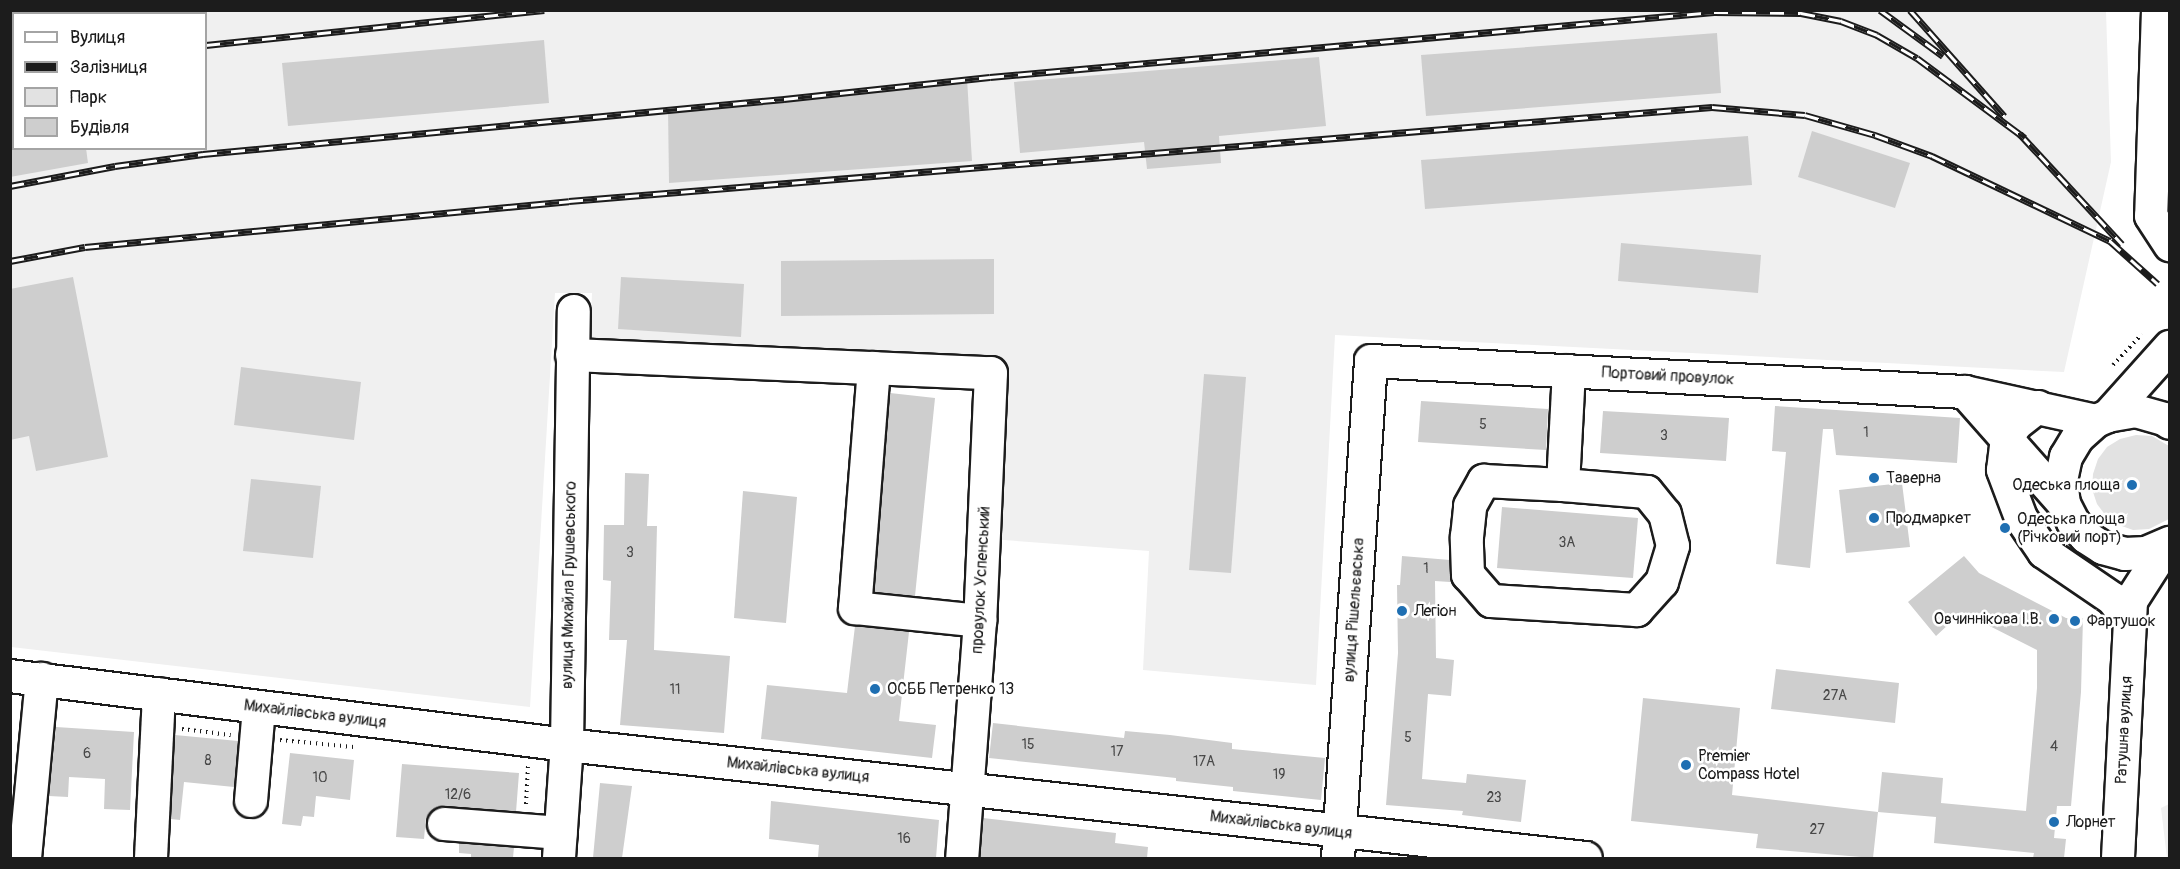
<!DOCTYPE html>
<meta charset="utf-8">
<style>
body{margin:0}
#map{position:relative;width:2180px;height:869px;overflow:hidden;background:#fff;font-family:Pangolin,sans-serif}
div>[style]{position:absolute}
.built>*{inset:0;background:#f0f0f0}
.green>*{inset:0;background:#e2e2e2}
.building>*{inset:0;background:#cecece}
.path>*{height:4px;margin-top:-2px;transform-origin:0;background:repeating-linear-gradient(90deg,#1c1c1c 0 1.5px,transparent 0 6px)}
.roads{filter:drop-shadow(2px 0 #1c1c1c) drop-shadow(-2px 0 #1c1c1c) drop-shadow(0 2px #1c1c1c) drop-shadow(0 -2px #1c1c1c)}
.minor>*{height:32px;margin:-16px;padding:0 16px;transform-origin:16px;border-radius:16px;background:#fff}
.rail>*{height:7px;margin-top:-3.5px;transform-origin:0;background:repeating-linear-gradient(90deg,#fff 0 14px,#1c1c1c 0 28px);box-sizing:border-box;border-block:2px solid #1c1c1c}
.dots>*{width:16px;height:16px;translate:-50% -50%;box-sizing:border-box;border:3px solid #fff;border-radius:50%}
span{translate:-50% -50%;white-space:nowrap;text-align:center;line-height:1.15;-webkit-text-stroke:5px #fff;paint-order:stroke}
.number-label{font-size:14px;color:#484848}
.number-label span{-webkit-text-stroke-width:0}
.street-label{font-size:16px;color:#1c1c1c}
.poi-label{font-size:16px;color:#1c1c1c}
.left{translate:0 -50%;text-align:left}
.right{translate:-100% -50%;text-align:right}
.frame{position:absolute;inset:0;border:12px solid #1c1c1c;pointer-events:none}
.legend{position:absolute;left:12px;top:12px;width:195px;height:138px;box-sizing:border-box;background:#fff;border:2px solid #a4a4a4;margin:0;padding:8px 10px;list-style:none;font-size:18px;color:#1c1c1c}
.legend li{display:flex;align-items:center;gap:12px;height:30px}
.legend b{width:30px;border:2px solid #a4a4a4}
</style>
<div id="map">
<div class="built">
<i style="clip-path:polygon(evenodd,11px 11px,2106px 11px,2111px 162px,2064px 372px,1335px 335px,1316px 685px,1143px 670px,1149px 551px,990px 539px,1001px 368px,590px 343px,592px 293px,555px 293px,530px 707px,11px 647px,11px 11px,14px 14px,206px 14px,206px 148px,14px 148px,14px 14px)"></i>
<i style="clip-path:polygon(2169px 804px,2169px 858px,2167px 858px,2161px 808px)"></i>
</div>
<div class="green">
<i style="clip-path:polygon(2136px 435px,2152px 436px,2169px 446px,2169px 519px,2149px 529px,2133px 530px,2119px 525px,2106px 516px,2097px 504px,2092px 489px,2093px 474px,2098px 459px,2107px 447px,2120px 439px)"></i>
</div>
<div class="building">
<i style="clip-path:polygon(1717px 33px,1721px 93px,1426px 116px,1421px 55px)"></i>
<i style="clip-path:polygon(544px 40px,549px 103px,288px 126px,282px 63px)"></i>
<i style="clip-path:polygon(1319px 57px,1326px 126px,1219px 136px,1221px 163px,1147px 169px,1144px 142px,1020px 153px,1014px 82px)"></i>
<i style="clip-path:polygon(967px 79px,972px 161px,669px 183px,668px 109px)"></i>
<i style="clip-path:polygon(1812px 131px,1910px 163px,1895px 208px,1798px 177px)"></i>
<i style="clip-path:polygon(1748px 136px,1752px 185px,1425px 209px,1421px 160px)"></i>
<i style="clip-path:polygon(10px 148px,86px 148px,88px 163px,10px 177px)"></i>
<i style="clip-path:polygon(1621px 243px,1761px 255px,1758px 293px,1618px 281px)"></i>
<i style="clip-path:polygon(994px 259px,994px 314px,781px 316px,781px 261px)"></i>
<i style="clip-path:polygon(73px 277px,108px 457px,36px 471px,29px 436px,10px 440px,10px 289px)"></i>
<i style="clip-path:polygon(621px 277px,744px 284px,741px 337px,618px 329px)"></i>
<i style="clip-path:polygon(241px 367px,361px 382px,354px 440px,234px 425px)"></i>
<i style="clip-path:polygon(1204px 374px,1246px 377px,1231px 573px,1189px 570px)"></i>
<i style="clip-path:polygon(890px 393px,935px 398px,915px 596px,874px 592px)"></i>
<i style="clip-path:polygon(1421px 401px,1548px 409px,1546px 450px,1418px 442px)"></i>
<i style="clip-path:polygon(1775px 406px,1960px 418px,1957px 463px,1836px 455px,1833px 429px,1823px 429px,1810px 568px,1776px 564px,1786px 452px,1772px 451px)"></i>
<i style="clip-path:polygon(1603px 411px,1729px 418px,1726px 461px,1600px 453px)"></i>
<i style="clip-path:polygon(625px 473px,649px 474px,647px 526px,657px 526px,654px 650px,730px 656px,724px 733px,620px 725px,627px 640px,609px 640px,611px 581px,603px 580px,604px 525px,624px 525px)"></i>
<i style="clip-path:polygon(251px 479px,321px 486px,313px 558px,243px 551px)"></i>
<i style="clip-path:polygon(1902px 483px,1910px 547px,1846px 553px,1839px 490px)"></i>
<i style="clip-path:polygon(743px 491px,797px 497px,786px 623px,734px 618px)"></i>
<i style="clip-path:polygon(1502px 507px,1638px 518px,1633px 578px,1497px 568px)"></i>
<i style="clip-path:polygon(1402px 556px,1450px 560px,1450px 582px,1435px 581px,1436px 658px,1454px 660px,1451px 696px,1428px 694px,1422px 779px,1466px 783px,1467px 774px,1526px 780px,1521px 822px,1462px 815px,1463px 811px,1386px 805px,1398px 653px,1397px 585px,1400px 585px)"></i>
<i style="clip-path:polygon(1964px 556px,1979px 573px,2066px 618px,2083px 618px,2081px 692px,2071px 806px,2057px 806px,2054px 838px,2066px 839px,2064px 858px,2033px 858px,2034px 853px,1934px 843px,1936px 817px,1878px 812px,1882px 772px,1943px 778px,1941px 803px,2026px 811px,2037px 688px,2037px 650px,1962px 612px,1936px 636px,1908px 602px)"></i>
<i style="clip-path:polygon(855px 626px,909px 632px,899px 721px,936px 725px,932px 758px,761px 739px,767px 685px,847px 693px)"></i>
<i style="clip-path:polygon(1776px 669px,1899px 683px,1895px 723px,1771px 709px)"></i>
<i style="clip-path:polygon(1643px 698px,1740px 708px,1732px 795px,1878px 812px,1873px 858px,1756px 848px,1758px 834px,1631px 821px)"></i>
<i style="clip-path:polygon(993px 723px,1124px 738px,1125px 731px,1170px 735px,1232px 743px,1232px 749px,1325px 758px,1321px 800px,1233px 791px,1233px 787px,1176px 781px,1176px 778px,989px 758px)"></i>
<i style="clip-path:polygon(56px 727px,134px 732px,130px 810px,104px 809px,105px 779px,69px 777px,68px 797px,49px 796px)"></i>
<i style="clip-path:polygon(175px 735px,238px 741px,234px 787px,184px 782px,180px 820px,171px 819px)"></i>
<i style="clip-path:polygon(290px 753px,354px 760px,350px 800px,316px 796px,314px 817px,303px 816px,301px 826px,282px 824px)"></i>
<i style="clip-path:polygon(402px 764px,519px 773px,516px 812px,437px 808px,426px 817px,424px 839px,396px 837px)"></i>
<i style="clip-path:polygon(600px 783px,632px 786px,622px 858px,593px 858px)"></i>
<i style="clip-path:polygon(771px 801px,939px 820px,936px 858px,818px 857px,819px 845px,769px 839px)"></i>
<i style="clip-path:polygon(983px 818px,1116px 833px,1115px 843px,1148px 847px,1147px 858px,980px 858px)"></i>
<i style="clip-path:polygon(459px 843px,514px 847px,513px 858px,471px 858px,471px 854px,459px 853px)"></i>
</div>
<div class="path">
<i style="left:2113px;top:365px;width:42px;rotate:-46.9deg"></i>
<i style="left:182px;top:729px;width:49px;rotate:7deg"></i>
<i style="left:280px;top:740px;width:74px;rotate:5.4deg"></i>
<i style="left:526px;top:804px;width:38px;rotate:-87deg"></i>
</div>
<div class="roads">
<div class="minor">
<i style="left:2158px;top:10px;width:206px;rotate:91.9deg"></i>
<i style="left:2151px;top:216px;width:35px;rotate:57deg"></i>
<i style="left:572px;top:355px;width:419px;rotate:2.5deg"></i>
<i style="left:991px;top:373px;width:248px;rotate:92.5deg"></i>
<i style="left:980px;top:621px;width:238px;rotate:94.3deg"></i>
<i style="left:874px;top:368px;width:241px;rotate:94.5deg"></i>
<i style="left:855px;top:608px;width:126px;rotate:5.9deg"></i>
<i style="left:1965px;top:392px;width:149px;rotate:48.5deg"></i>
<i style="left:2038px;top:407px;width:28px;rotate:142deg"></i>
<i style="left:2016px;top:424px;width:17px;rotate:123deg"></i>
<i style="left:2007px;top:438px;width:32px;rotate:97deg"></i>
<i style="left:2003px;top:470px;width:51px;rotate:69.4deg"></i>
<i style="left:2021px;top:518px;width:41px;rotate:55.9deg"></i>
<i style="left:2044px;top:552px;width:83px;rotate:34.3deg"></i>
<i style="left:2113px;top:599px;width:29px;rotate:54deg"></i>
<i style="left:2108px;top:416px;width:93px;rotate:-48.1deg"></i>
<i style="left:2170px;top:423px;width:7px;rotate:-146deg"></i>
<i style="left:2164px;top:419px;width:29px;rotate:-164deg"></i>
<i style="left:2136px;top:411px;width:28px;rotate:170deg"></i>
<i style="left:2108px;top:416px;width:13px;rotate:157deg"></i>
<i style="left:2096px;top:421px;width:24px;rotate:138deg"></i>
<i style="left:2078px;top:437px;width:23px;rotate:121deg"></i>
<i style="left:2066px;top:457px;width:24px;rotate:102deg"></i>
<i style="left:2061px;top:480px;width:24px;rotate:83deg"></i>
<i style="left:2064px;top:504px;width:20px;rotate:63deg"></i>
<i style="left:2073px;top:522px;width:20px;rotate:49deg"></i>
<i style="left:2086px;top:537px;width:20px;rotate:33deg"></i>
<i style="left:2103px;top:548px;width:23px;rotate:15deg"></i>
<i style="left:2125px;top:554px;width:21px;rotate:-3deg"></i>
<i style="left:2146px;top:553px;width:26px;rotate:-23deg"></i>
<i style="left:1563px;top:485px;width:84px;rotate:4.8deg"></i>
<i style="left:1647px;top:492px;width:28px;rotate:51deg"></i>
<i style="left:1665px;top:514px;width:33px;rotate:76deg"></i>
<i style="left:1673px;top:546px;width:38px;rotate:107deg"></i>
<i style="left:1662px;top:582px;width:38px;rotate:132deg"></i>
<i style="left:1637px;top:610px;width:146px;rotate:-176.5deg"></i>
<i style="left:1491px;top:601px;width:35px;rotate:-131deg"></i>
<i style="left:1468px;top:575px;width:38px;rotate:-92deg"></i>
<i style="left:1467px;top:537px;width:31px;rotate:-84deg"></i>
<i style="left:1470px;top:506px;width:29px;rotate:-61deg"></i>
<i style="left:1484px;top:481px;width:79px;rotate:2.9deg"></i>
<i style="left:1563px;top:485px;width:114px;rotate:-87deg"></i>
<i style="left:10px;top:676px;width:561px;rotate:7.06deg"></i>
<i style="left:567px;top:745px;width:1025px;rotate:6.33deg"></i>
<i style="left:251px;top:801px;width:94px;rotate:-85.1deg"></i>
<i style="left:444px;top:824px;width:117px;rotate:4.4deg"></i>
<i style="left:25px;top:858px;width:180px;rotate:-84.6deg"></i>
<i style="left:151px;top:858px;width:164px;rotate:-87.2deg"></i>
<i style="left:559px;top:858px;width:113px;rotate:-86deg"></i>
<i style="left:567px;top:745px;width:434px;rotate:-89.1deg"></i>
<i style="left:1338px;top:858px;width:498px;rotate:-86.2deg"></i>
<i style="left:1371px;top:361px;width:595px;rotate:2.99deg"></i>
<i style="left:1965px;top:392px;width:134px;rotate:12.5deg"></i>
<i style="left:2118px;top:858px;width:257px;rotate:-87.1deg"></i>
<i style="left:2131px;top:601px;width:67px;rotate:-57.3deg"></i>
</div>
</div>
<div class="rail">
<i style="left:1880px;top:10px;width:78px;rotate:36.1deg"></i>
<i style="left:1910px;top:10px;width:142px;rotate:48.4deg"></i>
<i style="left:206px;top:45px;width:340px;rotate:-5.9deg"></i>
<i style="left:2020px;top:134px;width:150px;rotate:47.2deg"></i>
<i style="left:10px;top:186px;width:107px;rotate:-10.8deg"></i>
<i style="left:115px;top:166px;width:89px;rotate:-7.8deg"></i>
<i style="left:203px;top:154px;width:584px;rotate:-5.41deg"></i>
<i style="left:784px;top:99px;width:207px;rotate:-6.1deg"></i>
<i style="left:990px;top:77px;width:727px;rotate:-5.13deg"></i>
<i style="left:1714px;top:12px;width:87px;rotate:0.7deg"></i>
<i style="left:1801px;top:13px;width:41px;rotate:11.3deg"></i>
<i style="left:1841px;top:21px;width:39px;rotate:21deg"></i>
<i style="left:1877px;top:35px;width:46px;rotate:29.9deg"></i>
<i style="left:1917px;top:58px;width:134px;rotate:36.5deg"></i>
<i style="left:10px;top:261px;width:76px;rotate:-10.6deg"></i>
<i style="left:85px;top:247px;width:486px;rotate:-5.4deg"></i>
<i style="left:569px;top:201px;width:1147px;rotate:-4.7deg"></i>
<i style="left:1712px;top:107px;width:93px;rotate:4.9deg"></i>
<i style="left:1805px;top:115px;width:73px;rotate:15.9deg"></i>
<i style="left:1875px;top:135px;width:61px;rotate:20.2deg"></i>
<i style="left:1932px;top:156px;width:197px;rotate:25.5deg"></i>
<i style="left:2110px;top:241px;width:64px;rotate:41.9deg"></i>
</div>
<div class="dots">
<i style="left:1874px;top:478px;background:#1f6fb2"></i>
<i style="left:2132px;top:485px;background:#1f6fb2"></i>
<i style="left:1874px;top:518px;background:#1f6fb2"></i>
<i style="left:2005px;top:528px;background:#1f6fb2"></i>
<i style="left:1402px;top:611px;background:#1f6fb2"></i>
<i style="left:2054px;top:619px;background:#1f6fb2"></i>
<i style="left:2075px;top:621px;background:#1f6fb2"></i>
<i style="left:875px;top:689px;background:#1f6fb2"></i>
<i style="left:1686px;top:765px;background:#1f6fb2"></i>
<i style="left:2054px;top:822px;background:#1f6fb2"></i>
</div>
<div class="number-label">
<span style="left:1483px;top:425px">5</span>
<span style="left:1866px;top:433px">1</span>
<span style="left:1664px;top:436px">3</span>
<span style="left:1567px;top:543px">3А</span>
<span style="left:630px;top:553px">3</span>
<span style="left:1426px;top:569px">1</span>
<span style="left:675px;top:690px">11</span>
<span style="left:1835px;top:696px">27А</span>
<span style="left:1408px;top:738px">5</span>
<span style="left:1028px;top:745px">15</span>
<span style="left:2054px;top:747px">4</span>
<span style="left:1117px;top:752px">17</span>
<span style="left:87px;top:754px">6</span>
<span style="left:208px;top:761px">8</span>
<span style="left:1204px;top:762px">17А</span>
<span style="left:1279px;top:775px">19</span>
<span style="left:320px;top:778px">10</span>
<span style="left:458px;top:795px">12/6</span>
<span style="left:1494px;top:798px">23</span>
<span style="left:1817px;top:830px">27</span>
<span style="left:904px;top:839px">16</span>
</div>
<div class="street-label">
<span style="left:1668px;top:376px;rotate:3deg">Портовий провулок</span>
<span style="left:981px;top:580px;rotate:-87deg">провулок Успенський</span>
<span style="left:569px;top:585px;rotate:-89deg">вулиця Михайла Грушевського</span>
<span style="left:1354px;top:610px;rotate:-86deg">вулиця Рішельєвська</span>
<span style="left:315px;top:714px;rotate:7deg">Михайлівська вулиця</span>
<span style="left:2124px;top:730px;rotate:-87deg">Ратушна вулиця</span>
<span style="left:798px;top:770px;rotate:6deg">Михайлівська вулиця</span>
<span style="left:1281px;top:825px;rotate:7deg">Михайлівська вулиця</span>
</div>
<div class="poi-label">
<span class="left" style="left:1886px;top:478px">Таверна</span>
<span class="right" style="left:2120px;top:485px">Одеська площа</span>
<span class="left" style="left:1886px;top:518px">Продмаркет</span>
<span class="left" style="left:2017px;top:528px">Одеська площа<br>(Річковий порт)</span>
<span class="left" style="left:1414px;top:611px">Легіон</span>
<span class="right" style="left:2042px;top:619px">Овчиннікова І.В.</span>
<span class="left" style="left:2087px;top:621px">Фартушок</span>
<span class="left" style="left:887px;top:689px">ОСББ Петренко 13</span>
<span class="left" style="left:1698px;top:765px">Premier<br>Compass Hotel</span>
<span class="left" style="left:2066px;top:822px">Лорнет</span>
</div>
<div class="frame"></div>
<ul class="legend">
<li><b style="height:8px;background:#fff"></b>Вулиця</li>
<li><b style="height:8px;background:#1c1c1c"></b>Залізниця</li>
<li><b style="height:16px;background:#e2e2e2"></b>Парк</li>
<li><b style="height:16px;background:#cecece"></b>Будівля</li>
</ul>
</div>
